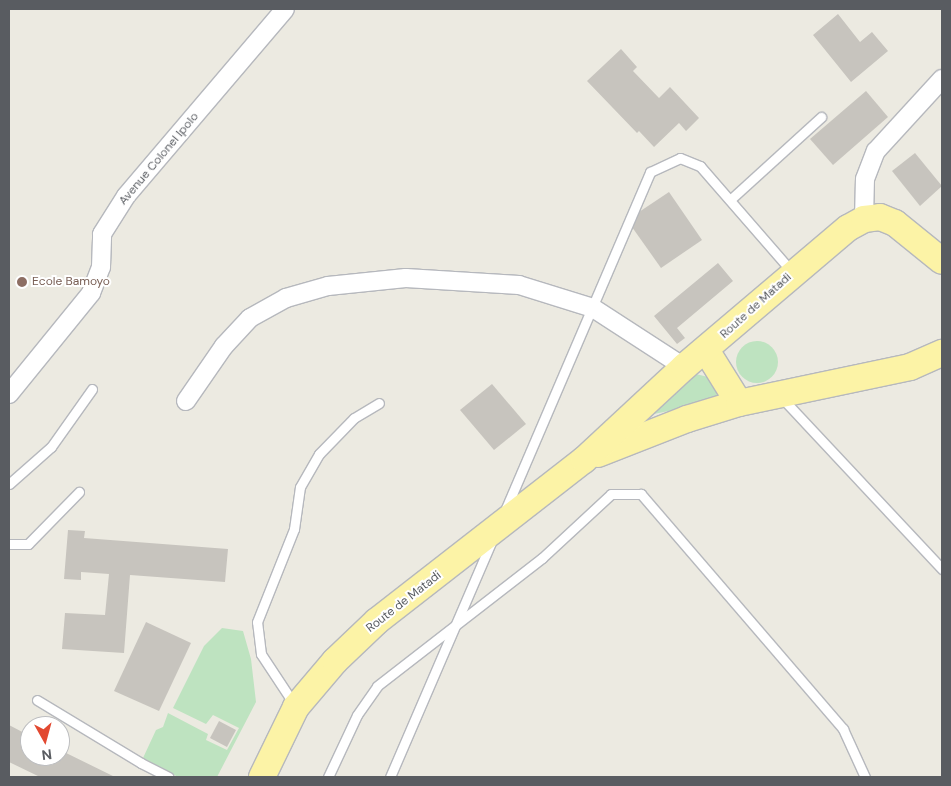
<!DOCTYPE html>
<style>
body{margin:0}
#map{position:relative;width:951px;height:786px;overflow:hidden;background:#eceae1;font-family:"DM Sans",sans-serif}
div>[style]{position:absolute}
.green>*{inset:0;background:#bee3c0}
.round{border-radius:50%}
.building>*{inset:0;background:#c7c4be}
.roads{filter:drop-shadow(1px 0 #b6b8bd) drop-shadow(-1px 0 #b6b8bd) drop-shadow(0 1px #b6b8bd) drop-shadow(0 -1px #b6b8bd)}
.lane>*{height:9px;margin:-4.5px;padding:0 4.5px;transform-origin:4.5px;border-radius:4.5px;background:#fff}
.street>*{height:18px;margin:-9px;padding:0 9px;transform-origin:9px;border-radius:9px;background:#fff}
.primary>*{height:26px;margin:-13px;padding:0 13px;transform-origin:13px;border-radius:13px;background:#fcf3a6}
.dots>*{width:14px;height:14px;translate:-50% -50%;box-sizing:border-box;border:2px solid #fff;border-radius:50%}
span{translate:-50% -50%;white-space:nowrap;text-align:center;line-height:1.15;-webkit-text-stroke:4px #fff;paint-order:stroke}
.street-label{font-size:12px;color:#595c61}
.education-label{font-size:12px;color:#785e54}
.left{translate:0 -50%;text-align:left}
.frame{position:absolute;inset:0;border:10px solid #595c61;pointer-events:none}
.north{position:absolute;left:20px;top:716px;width:50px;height:50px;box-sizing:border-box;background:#fff;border:1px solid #bdbec0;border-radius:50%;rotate:173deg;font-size:14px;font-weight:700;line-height:20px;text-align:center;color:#595c61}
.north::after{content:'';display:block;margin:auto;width:18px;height:22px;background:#e24931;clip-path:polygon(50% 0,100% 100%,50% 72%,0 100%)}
</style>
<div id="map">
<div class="green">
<i class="round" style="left:736px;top:341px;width:42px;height:42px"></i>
<i style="clip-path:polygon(692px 373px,708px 377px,720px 389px,718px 401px,639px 417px)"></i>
<i style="clip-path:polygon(222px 628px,243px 631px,251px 659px,256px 702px,217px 777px,178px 777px,143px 758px,156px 730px,163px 727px,168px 713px,208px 734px,206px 740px,227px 750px,239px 728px,213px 715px,206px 724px,173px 708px,204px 646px)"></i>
</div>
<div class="building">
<i style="clip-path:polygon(838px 14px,860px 42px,872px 32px,888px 51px,851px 82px,813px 35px)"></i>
<i style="clip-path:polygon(621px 49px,637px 67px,633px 71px,659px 98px,670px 87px,699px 118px,686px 131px,679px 123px,654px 147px,639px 131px,637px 133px,587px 81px)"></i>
<i style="clip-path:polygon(866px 91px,888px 117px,833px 165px,810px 139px)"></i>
<i style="clip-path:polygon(915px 153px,942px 186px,920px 206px,892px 171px)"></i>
<i style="clip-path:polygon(669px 192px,702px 240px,661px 268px,627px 220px)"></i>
<i style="clip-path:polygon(718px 263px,733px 281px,677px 328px,685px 338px,677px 344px,654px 316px)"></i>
<i style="clip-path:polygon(492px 384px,526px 424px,494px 450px,460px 410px)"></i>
<i style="clip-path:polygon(68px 530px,85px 531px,84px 538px,228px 549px,225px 582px,130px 575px,124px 653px,62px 649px,65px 613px,105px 615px,109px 574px,81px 572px,81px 580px,64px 579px)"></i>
<i style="clip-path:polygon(146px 622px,191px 643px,159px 711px,114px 691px)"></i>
<i style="clip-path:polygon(219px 721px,236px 730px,227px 747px,210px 738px)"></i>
<i style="clip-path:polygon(9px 725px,30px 736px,30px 756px,60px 756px,60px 750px,115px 777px,40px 777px,9px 762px)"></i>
</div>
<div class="roads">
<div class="lane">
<i style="left:731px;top:199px;width:122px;rotate:-42.3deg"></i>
<i style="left:782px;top:398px;width:234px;rotate:46.9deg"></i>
<i style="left:9px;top:484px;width:56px;rotate:-41.4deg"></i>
<i style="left:51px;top:447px;width:71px;rotate:-54.7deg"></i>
<i style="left:504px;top:513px;width:371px;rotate:-66.8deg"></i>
<i style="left:650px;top:172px;width:33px;rotate:-25deg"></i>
<i style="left:680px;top:158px;width:22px;rotate:22deg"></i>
<i style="left:700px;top:166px;width:142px;rotate:49deg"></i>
<i style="left:9px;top:544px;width:19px"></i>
<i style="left:28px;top:544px;width:73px;rotate:-45.6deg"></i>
<i style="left:37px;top:700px;width:122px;rotate:31.2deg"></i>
<i style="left:141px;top:763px;width:31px;rotate:27deg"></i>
<i style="left:294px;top:704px;width:60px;rotate:-123.4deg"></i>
<i style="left:261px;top:654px;width:32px;rotate:-97deg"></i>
<i style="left:257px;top:622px;width:100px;rotate:-68.3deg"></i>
<i style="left:294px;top:529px;width:42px;rotate:-81.9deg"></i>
<i style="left:300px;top:487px;width:38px;rotate:-60deg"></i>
<i style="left:319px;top:454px;width:50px;rotate:-45.8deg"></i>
<i style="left:354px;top:418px;width:29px;rotate:-31deg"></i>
<i style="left:328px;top:777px;width:68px;rotate:-64.9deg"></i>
<i style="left:357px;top:715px;width:35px;rotate:-55deg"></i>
<i style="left:377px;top:686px;width:209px;rotate:-37.8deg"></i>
<i style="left:542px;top:558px;width:94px;rotate:-42.8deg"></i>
<i style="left:611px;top:494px;width:30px"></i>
<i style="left:641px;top:494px;width:310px;rotate:49.3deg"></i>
<i style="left:843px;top:729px;width:53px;rotate:65.4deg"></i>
<i style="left:390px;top:777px;width:255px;rotate:-66.7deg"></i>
</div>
<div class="street">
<i style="left:864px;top:219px;width:40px;rotate:-88.6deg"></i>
<i style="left:865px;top:179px;width:30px;rotate:-69deg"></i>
<i style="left:876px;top:151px;width:98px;rotate:-47.5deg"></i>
<i style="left:9px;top:394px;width:130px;rotate:-50.9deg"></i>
<i style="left:91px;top:293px;width:28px;rotate:-69deg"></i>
<i style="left:101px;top:267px;width:33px;rotate:-88deg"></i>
<i style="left:102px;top:234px;width:45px;rotate:-57.7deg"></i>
<i style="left:126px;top:196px;width:245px;rotate:-49.6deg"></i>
<i style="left:186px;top:401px;width:67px;rotate:-55.4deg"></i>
<i style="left:224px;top:346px;width:38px;rotate:-47deg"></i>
<i style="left:250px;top:318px;width:41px;rotate:-29.1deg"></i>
<i style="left:286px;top:298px;width:44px;rotate:-15.9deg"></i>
<i style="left:328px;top:286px;width:78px;rotate:-5.9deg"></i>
<i style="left:406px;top:278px;width:113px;rotate:3.5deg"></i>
<i style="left:519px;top:285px;width:77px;rotate:17.3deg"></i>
<i style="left:593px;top:308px;width:108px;rotate:33deg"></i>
</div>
<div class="primary">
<i style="left:706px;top:350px;width:62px;rotate:58.1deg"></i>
<i style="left:598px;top:454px;width:96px;rotate:-21.5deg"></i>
<i style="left:687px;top:419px;width:54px;rotate:-17.1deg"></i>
<i style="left:739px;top:403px;width:175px;rotate:-11.9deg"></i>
<i style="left:910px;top:367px;width:35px;rotate:-24deg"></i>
<i style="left:262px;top:777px;width:78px;rotate:-64.1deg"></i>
<i style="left:296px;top:707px;width:60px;rotate:-49.7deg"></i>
<i style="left:335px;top:661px;width:58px;rotate:-43.6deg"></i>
<i style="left:377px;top:621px;width:262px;rotate:-37.9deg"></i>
<i style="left:584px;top:460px;width:137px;rotate:-42.9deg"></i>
<i style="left:684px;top:367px;width:215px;rotate:-40.3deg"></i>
<i style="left:848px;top:228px;width:18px;rotate:-29deg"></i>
<i style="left:864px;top:219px;width:16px;rotate:-7deg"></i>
<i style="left:880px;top:217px;width:16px;rotate:22deg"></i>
<i style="left:895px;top:223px;width:60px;rotate:39deg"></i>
</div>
</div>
<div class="dots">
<i style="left:22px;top:282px;background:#8d6e63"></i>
</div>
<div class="street-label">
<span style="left:159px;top:159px;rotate:-50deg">Avenue Colonel Ipolo</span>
<span style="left:756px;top:306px;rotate:-42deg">Route de Matadi</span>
<span style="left:404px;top:602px;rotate:-38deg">Route de Matadi</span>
</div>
<div class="education-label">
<span class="left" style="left:32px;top:282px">Ecole Bamoyo</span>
</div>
<div class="frame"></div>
<div class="north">N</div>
</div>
